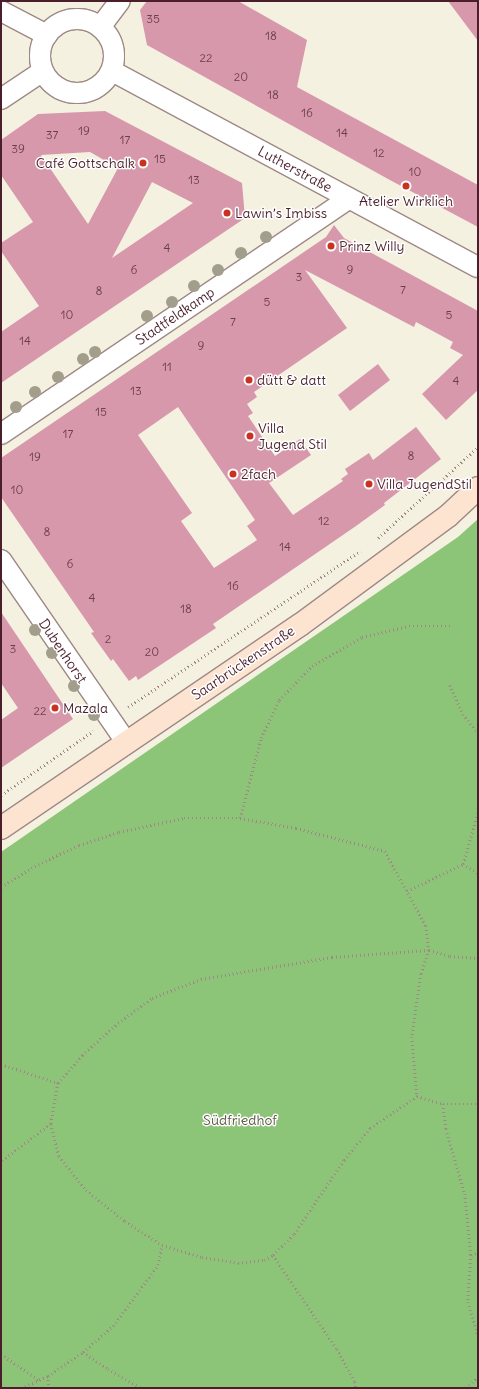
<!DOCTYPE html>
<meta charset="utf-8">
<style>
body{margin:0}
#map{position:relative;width:479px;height:1389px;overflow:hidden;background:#f4f1e0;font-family:Delius,sans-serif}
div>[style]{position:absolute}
.green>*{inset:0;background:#8cc478}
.building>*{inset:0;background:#d798ac}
.path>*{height:2.5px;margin-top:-1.25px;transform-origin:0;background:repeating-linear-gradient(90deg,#9f8886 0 1px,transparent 0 4px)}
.roads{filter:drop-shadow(1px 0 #9f8886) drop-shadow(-1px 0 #9f8886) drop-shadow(0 1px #9f8886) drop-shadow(0 -1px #9f8886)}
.street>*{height:20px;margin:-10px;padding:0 10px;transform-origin:10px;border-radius:10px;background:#fff}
.street>.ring{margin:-10px;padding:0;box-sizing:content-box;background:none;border:20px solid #fff;border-radius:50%}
.secondary>*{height:22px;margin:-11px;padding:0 11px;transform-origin:11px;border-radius:11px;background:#fde4d1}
.trees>*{width:12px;height:12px;margin:-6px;border-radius:50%;background:#a39d8b}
.dots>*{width:11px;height:11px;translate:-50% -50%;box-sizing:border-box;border:2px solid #fff;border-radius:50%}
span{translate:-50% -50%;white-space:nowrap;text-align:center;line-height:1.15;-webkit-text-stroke:3px #fff;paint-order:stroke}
.number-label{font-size:12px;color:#6d3d4b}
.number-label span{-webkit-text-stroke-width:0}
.poi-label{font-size:14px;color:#4a1f2b}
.right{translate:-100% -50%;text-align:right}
.left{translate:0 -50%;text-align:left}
.street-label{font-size:14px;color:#4a1f2b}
.park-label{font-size:14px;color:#615946}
.frame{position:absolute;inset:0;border:2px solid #4a1f2b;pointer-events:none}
</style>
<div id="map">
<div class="green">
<i style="clip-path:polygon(478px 519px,478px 1388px,1px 1388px,1px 852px,458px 537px)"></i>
</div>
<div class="building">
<i style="clip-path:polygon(147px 1px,238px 1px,307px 40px,297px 87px,478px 185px,478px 227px,388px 179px,147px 45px,140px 10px)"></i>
<i style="clip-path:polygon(448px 1px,478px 1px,478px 41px)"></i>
<i style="clip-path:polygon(evenodd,105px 111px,242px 183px,245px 218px,1px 383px,1px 332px,39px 306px,1px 251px,1px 243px,33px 222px,1px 175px,1px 140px,38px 114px,105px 111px,90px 152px,118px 168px,88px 224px,41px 155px,90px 152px,105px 111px,152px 182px,193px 203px,112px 258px,152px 182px)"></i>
<i style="clip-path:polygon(evenodd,334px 225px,344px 238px,478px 311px,478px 390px,446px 420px,422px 394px,463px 355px,450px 348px,453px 342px,416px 322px,414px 327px,305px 270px,347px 328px,254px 392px,257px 397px,247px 404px,253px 413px,248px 416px,275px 456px,300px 439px,311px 455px,269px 483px,293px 515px,343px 481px,341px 479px,348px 474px,345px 469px,369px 453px,373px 460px,416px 427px,441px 459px,384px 503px,385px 505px,356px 526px,213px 624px,216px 628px,138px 680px,136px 676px,129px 681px,113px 659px,111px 661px,91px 633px,94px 632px,1px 497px,1px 458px,326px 237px,334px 225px,178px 407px,255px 520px,247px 526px,257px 540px,214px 568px,181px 521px,192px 513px,138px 435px,178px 407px)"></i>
<i style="clip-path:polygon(378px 364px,390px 380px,350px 411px,338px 395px)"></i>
<i style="clip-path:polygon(1px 612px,73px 719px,1px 768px,1px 720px,18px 708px,1px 683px)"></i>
</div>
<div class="path">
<i style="left:378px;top:538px;width:135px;rotate:-42.3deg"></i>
<i style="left:450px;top:685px;width:32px;rotate:66deg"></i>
<i style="left:463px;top:714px;width:24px;rotate:52deg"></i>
<i style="left:128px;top:707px;width:280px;rotate:-33.9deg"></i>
<i style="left:1px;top:795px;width:112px;rotate:-34.8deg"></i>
<i style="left:240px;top:818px;width:57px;rotate:10.1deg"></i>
<i style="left:296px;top:828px;width:92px;rotate:14.5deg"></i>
<i style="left:385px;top:851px;width:85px;rotate:61.3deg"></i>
<i style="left:426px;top:926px;width:24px;rotate:83deg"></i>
<i style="left:429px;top:950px;width:22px;rotate:16deg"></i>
<i style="left:450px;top:956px;width:28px;rotate:4deg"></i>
<i style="left:463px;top:864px;width:54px;rotate:-73.9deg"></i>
<i style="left:1px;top:887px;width:36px;rotate:-32deg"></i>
<i style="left:31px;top:868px;width:53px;rotate:-25.6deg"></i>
<i style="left:79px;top:845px;width:42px;rotate:-18deg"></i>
<i style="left:119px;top:832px;width:66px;rotate:-12.2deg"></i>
<i style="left:184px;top:818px;width:56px"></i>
<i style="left:240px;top:818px;width:83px;rotate:-75.3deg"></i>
<i style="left:261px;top:738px;width:42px;rotate:-64.7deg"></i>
<i style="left:279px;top:700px;width:47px;rotate:-45.9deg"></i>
<i style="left:312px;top:666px;width:58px;rotate:-30.1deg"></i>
<i style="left:362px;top:637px;width:48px;rotate:-13.2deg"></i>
<i style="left:409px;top:626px;width:43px"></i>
<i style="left:407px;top:891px;width:62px;rotate:-25.7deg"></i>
<i style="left:463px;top:864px;width:17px;rotate:31deg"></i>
<i style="left:1px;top:1064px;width:60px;rotate:18.4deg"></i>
<i style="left:58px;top:1083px;width:42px;rotate:99.7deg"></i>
<i style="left:51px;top:1124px;width:63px;rotate:142.8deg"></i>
<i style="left:58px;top:1083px;width:37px;rotate:-49deg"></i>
<i style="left:82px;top:1055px;width:48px;rotate:-41.6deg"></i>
<i style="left:118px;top:1023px;width:42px;rotate:-36.3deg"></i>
<i style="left:152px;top:998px;width:53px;rotate:-21.2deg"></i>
<i style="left:201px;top:979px;width:133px;rotate:-9.5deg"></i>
<i style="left:332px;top:957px;width:97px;rotate:-4.1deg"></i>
<i style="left:429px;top:950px;width:25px;rotate:108deg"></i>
<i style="left:421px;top:974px;width:64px;rotate:98.1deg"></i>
<i style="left:412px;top:1037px;width:59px;rotate:85.2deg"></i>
<i style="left:417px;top:1096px;width:27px;rotate:17deg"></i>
<i style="left:443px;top:1104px;width:35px"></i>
<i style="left:443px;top:1104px;width:25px;rotate:83deg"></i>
<i style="left:446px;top:1129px;width:68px;rotate:73.7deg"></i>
<i style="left:465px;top:1194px;width:61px;rotate:84.4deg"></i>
<i style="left:471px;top:1255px;width:47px;rotate:93.7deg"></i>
<i style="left:468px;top:1302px;width:34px;rotate:73deg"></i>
<i style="left:51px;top:1124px;width:33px;rotate:76deg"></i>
<i style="left:59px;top:1156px;width:43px;rotate:51.5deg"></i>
<i style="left:86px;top:1190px;width:50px;rotate:38.5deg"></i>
<i style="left:125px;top:1221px;width:44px;rotate:33deg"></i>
<i style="left:162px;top:1245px;width:42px;rotate:16.7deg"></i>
<i style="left:202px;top:1257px;width:36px;rotate:9deg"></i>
<i style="left:238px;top:1263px;width:26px;rotate:-7deg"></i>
<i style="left:264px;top:1260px;width:10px;rotate:-29deg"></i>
<i style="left:273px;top:1255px;width:30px;rotate:-45deg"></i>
<i style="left:294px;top:1234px;width:89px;rotate:-56deg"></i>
<i style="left:344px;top:1160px;width:41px;rotate:-50.9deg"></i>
<i style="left:370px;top:1128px;width:57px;rotate:-34.2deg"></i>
<i style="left:273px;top:1255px;width:114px;rotate:55.8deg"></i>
<i style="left:337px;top:1349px;width:38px;rotate:61deg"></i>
<i style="left:355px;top:1382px;width:6px;rotate:81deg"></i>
<i style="left:471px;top:1255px;width:8px;rotate:-23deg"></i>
<i style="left:83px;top:1352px;width:30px;rotate:34deg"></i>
<i style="left:108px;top:1369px;width:38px;rotate:30deg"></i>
<i style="left:1px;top:1354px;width:46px;rotate:34.4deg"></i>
<i style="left:48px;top:1376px;width:12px;rotate:85deg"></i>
<i style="left:21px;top:1388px;width:30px;rotate:-24deg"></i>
<i style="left:48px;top:1376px;width:16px;rotate:-35deg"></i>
<i style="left:61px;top:1367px;width:27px;rotate:-34deg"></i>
<i style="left:83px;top:1352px;width:40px;rotate:-41deg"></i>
<i style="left:113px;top:1326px;width:76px;rotate:-53.6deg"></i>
<i style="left:158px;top:1265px;width:20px;rotate:-79deg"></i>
<i style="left:466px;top:1388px;width:16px;rotate:-43deg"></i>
</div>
<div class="roads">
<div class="street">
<i style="left:1px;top:11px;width:52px;rotate:27.6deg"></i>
<i class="ring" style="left:40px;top:19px;width:54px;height:54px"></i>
<i style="left:101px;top:26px;width:31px;rotate:-53deg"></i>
<i style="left:112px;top:71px;width:415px;rotate:28.2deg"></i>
<i style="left:1px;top:99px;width:50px;rotate:-33.7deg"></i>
<i style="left:1px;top:434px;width:420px;rotate:-34.1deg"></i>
<i style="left:1px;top:560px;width:221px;rotate:55.5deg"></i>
</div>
<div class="secondary">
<i style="left:1px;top:828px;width:361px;rotate:-34.2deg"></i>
<i style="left:300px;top:625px;width:184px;rotate:-36.4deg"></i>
<i style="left:448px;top:516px;width:41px;rotate:-43deg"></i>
</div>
</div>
<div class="trees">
<i style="left:266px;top:237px"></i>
<i style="left:241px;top:253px"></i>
<i style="left:218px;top:270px"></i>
<i style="left:194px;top:286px"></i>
<i style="left:172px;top:302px"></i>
<i style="left:147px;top:316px"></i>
<i style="left:95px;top:352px"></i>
<i style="left:83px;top:359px"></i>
<i style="left:58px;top:377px"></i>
<i style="left:35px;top:392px"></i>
<i style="left:16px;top:407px"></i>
<i style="left:35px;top:630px"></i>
<i style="left:52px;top:653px"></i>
<i style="left:74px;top:686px"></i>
<i style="left:94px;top:715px"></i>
</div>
<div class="dots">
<i style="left:143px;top:163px;background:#c8321e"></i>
<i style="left:406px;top:186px;background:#c8321e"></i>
<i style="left:227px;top:213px;background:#c8321e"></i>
<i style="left:331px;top:246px;background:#c8321e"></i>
<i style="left:249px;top:380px;background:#c8321e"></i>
<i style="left:250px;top:436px;background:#c8321e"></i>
<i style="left:233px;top:474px;background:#c8321e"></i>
<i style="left:369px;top:484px;background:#c8321e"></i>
<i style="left:55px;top:708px;background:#c8321e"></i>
</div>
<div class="number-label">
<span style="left:153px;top:19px">35</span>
<span style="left:271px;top:36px">18</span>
<span style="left:206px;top:58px">22</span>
<span style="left:241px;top:77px">20</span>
<span style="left:273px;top:95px">18</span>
<span style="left:307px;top:113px">16</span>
<span style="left:84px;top:131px">19</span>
<span style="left:342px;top:133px">14</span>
<span style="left:52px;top:135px">37</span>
<span style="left:125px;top:140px">17</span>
<span style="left:18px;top:149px">39</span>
<span style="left:379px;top:153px">12</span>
<span style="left:160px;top:159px">15</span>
<span style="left:415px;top:172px">10</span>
<span style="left:194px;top:180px">13</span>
<span style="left:167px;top:248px">4</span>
<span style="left:134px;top:270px">6</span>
<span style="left:350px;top:270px">9</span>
<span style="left:299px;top:277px">3</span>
<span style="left:403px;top:290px">7</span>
<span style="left:99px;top:291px">8</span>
<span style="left:267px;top:302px">5</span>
<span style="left:67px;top:315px">10</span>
<span style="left:449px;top:315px">5</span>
<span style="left:233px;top:322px">7</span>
<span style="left:25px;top:341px">14</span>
<span style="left:201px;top:346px">9</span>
<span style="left:167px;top:367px">11</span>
<span style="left:456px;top:381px">4</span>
<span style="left:136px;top:391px">13</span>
<span style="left:101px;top:412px">15</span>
<span style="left:68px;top:434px">17</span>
<span style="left:411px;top:456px">8</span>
<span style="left:35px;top:457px">19</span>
<span style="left:17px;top:490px">10</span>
<span style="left:324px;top:521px">12</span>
<span style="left:47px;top:532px">8</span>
<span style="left:285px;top:547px">14</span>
<span style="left:70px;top:564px">6</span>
<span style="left:233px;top:586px">16</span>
<span style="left:92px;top:598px">4</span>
<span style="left:186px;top:609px">18</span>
<span style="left:108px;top:639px">2</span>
<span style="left:13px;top:649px">3</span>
<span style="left:152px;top:652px">20</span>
<span style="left:40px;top:711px">22</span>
</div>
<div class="poi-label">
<span class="right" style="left:135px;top:163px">Café Gottschalk</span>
<span style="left:406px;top:201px">Atelier Wirklich</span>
<span class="left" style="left:235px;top:213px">Lawin’s Imbiss</span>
<span class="left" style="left:339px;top:246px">Prinz Willy</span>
<span class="left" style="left:257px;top:380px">dütt &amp; datt</span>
<span class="left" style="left:258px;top:436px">Villa<br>Jugend Stil</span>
<span class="left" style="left:241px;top:474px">2fach</span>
<span class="left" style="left:377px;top:484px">Villa JugendStil</span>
<span class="left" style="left:63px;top:708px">Mazala</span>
</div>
<div class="street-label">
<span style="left:295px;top:169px;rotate:28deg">Lutherstraße</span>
<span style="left:175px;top:316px;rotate:-34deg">Stadtfeldkamp</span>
<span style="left:63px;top:651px;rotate:56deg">Dubenhorst</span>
<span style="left:243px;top:663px;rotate:-34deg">Saarbrückenstraße</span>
</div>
<div class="park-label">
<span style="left:240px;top:1120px">Südfriedhof</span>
</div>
<div class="frame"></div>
</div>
